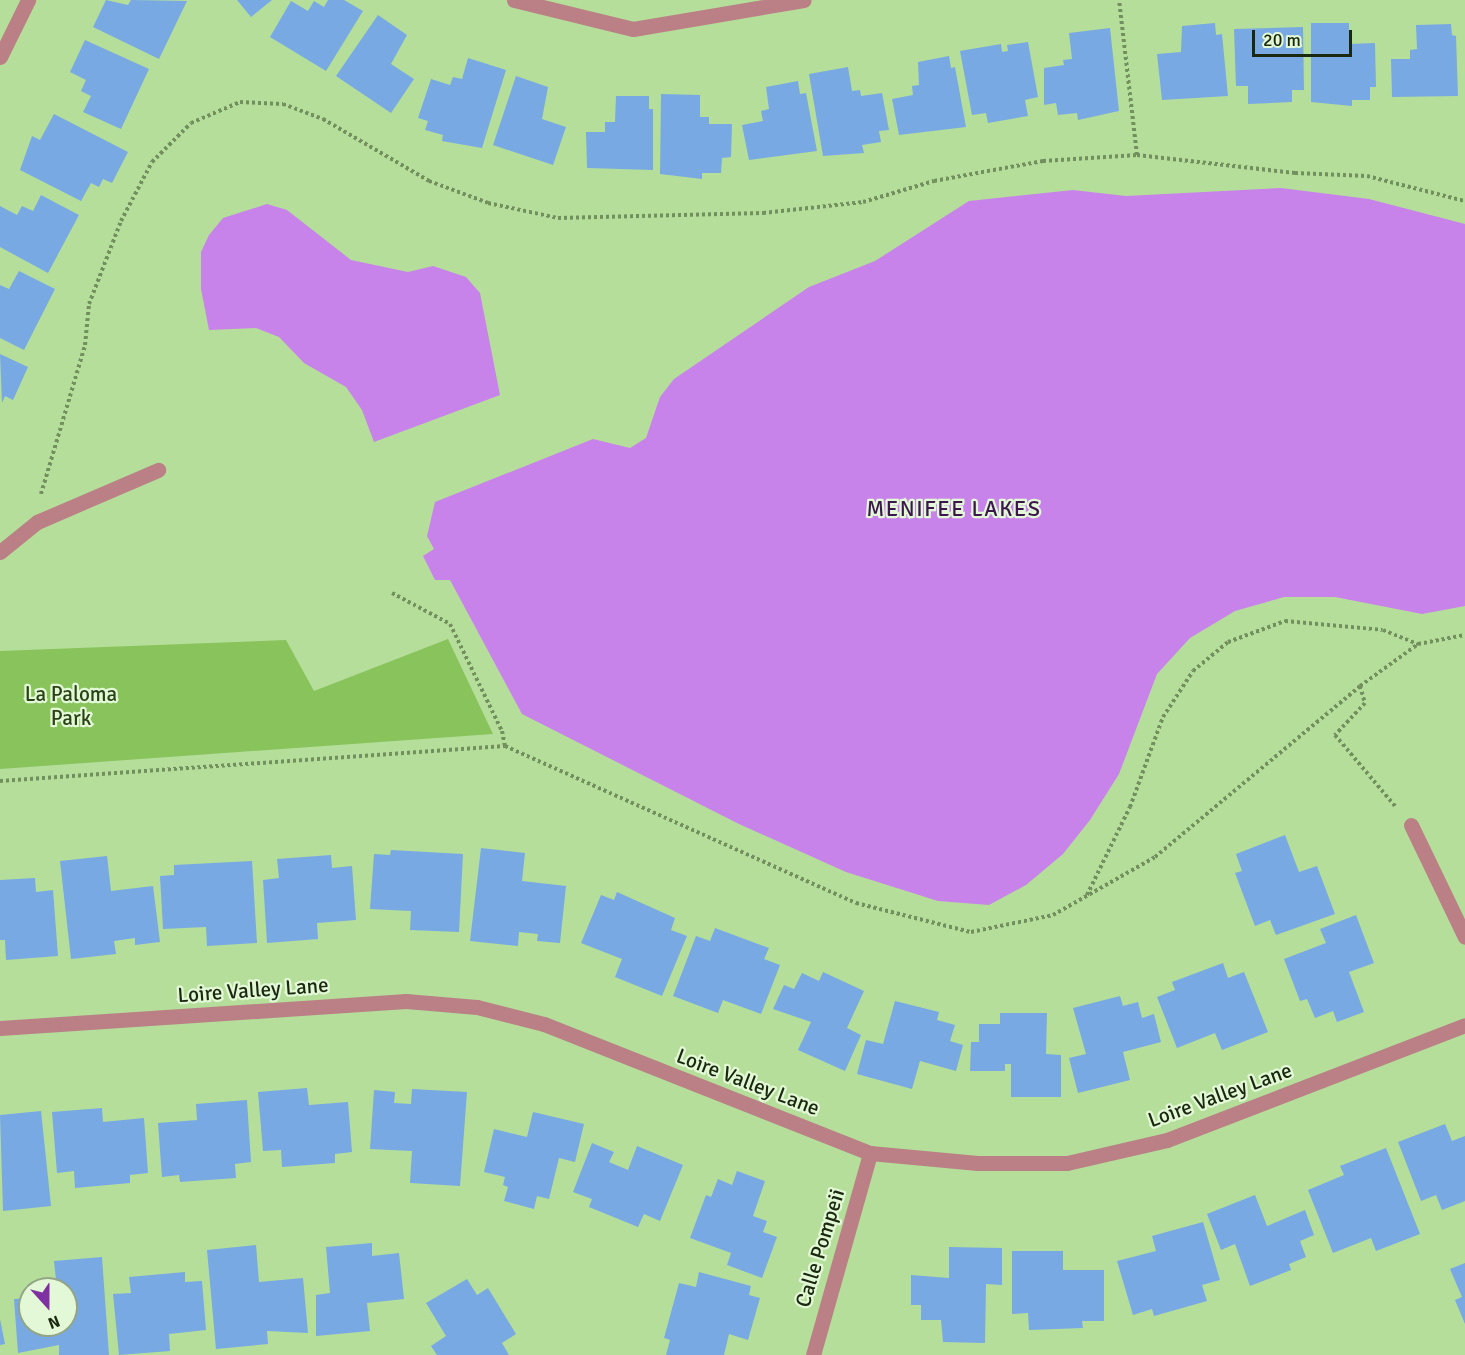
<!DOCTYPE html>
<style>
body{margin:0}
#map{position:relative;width:1465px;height:1355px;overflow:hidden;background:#b5de9b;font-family:Signika,sans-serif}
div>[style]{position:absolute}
.green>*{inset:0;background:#88c35c}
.water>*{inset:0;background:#c783ea}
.building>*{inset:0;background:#78a9e2}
.path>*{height:4px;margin-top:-2px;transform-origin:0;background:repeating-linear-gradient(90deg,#728f5e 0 3px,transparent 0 6px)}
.lane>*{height:15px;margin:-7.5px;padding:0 7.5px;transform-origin:7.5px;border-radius:7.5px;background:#ba8085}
.street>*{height:15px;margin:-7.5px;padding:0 7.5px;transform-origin:7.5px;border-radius:7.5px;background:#ba8085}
span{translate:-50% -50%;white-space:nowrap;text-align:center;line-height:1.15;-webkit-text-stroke:4.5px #e3f8d6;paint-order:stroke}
.park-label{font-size:21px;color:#294216}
.street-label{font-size:21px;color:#19280e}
.neighbourhood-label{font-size:22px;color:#3c174d;letter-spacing:1.5px}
.north{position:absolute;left:18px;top:1277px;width:60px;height:60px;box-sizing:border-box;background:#e3f8d6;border:2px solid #92a586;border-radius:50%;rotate:159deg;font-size:16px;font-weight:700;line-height:24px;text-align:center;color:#19280e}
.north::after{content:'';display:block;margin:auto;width:21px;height:27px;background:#7f30a1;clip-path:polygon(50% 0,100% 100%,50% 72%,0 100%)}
.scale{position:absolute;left:1252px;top:30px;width:100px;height:27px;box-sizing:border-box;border:3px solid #19280e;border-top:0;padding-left:8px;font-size:18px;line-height:21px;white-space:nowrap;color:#19280e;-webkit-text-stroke:4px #e3f8d6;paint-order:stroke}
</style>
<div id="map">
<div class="green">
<i style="clip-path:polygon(448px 639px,493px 734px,0 769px,0 651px,286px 640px,314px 691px)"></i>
</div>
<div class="water">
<i style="clip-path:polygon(1281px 188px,1369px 199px,1465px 224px,1465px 606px,1422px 614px,1335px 597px,1284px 597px,1235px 611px,1190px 638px,1157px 674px,1119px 774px,1090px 820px,1063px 854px,1026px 885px,989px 905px,938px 901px,846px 872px,739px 824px,522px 714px,450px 580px,435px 580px,423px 556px,434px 549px,427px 536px,435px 502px,593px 439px,630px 448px,646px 438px,660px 397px,674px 379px,809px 287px,875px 261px,969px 201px,1073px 190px,1126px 196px)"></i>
<i style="clip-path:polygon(267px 204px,287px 210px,351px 260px,408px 272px,433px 266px,466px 277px,480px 293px,500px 395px,374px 442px,362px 410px,346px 387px,304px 363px,279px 337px,256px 328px,209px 330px,201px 289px,201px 252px,209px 235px,223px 218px)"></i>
</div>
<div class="building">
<i style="clip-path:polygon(106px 0,128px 5px,131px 0,187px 1px,159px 59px,93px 27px)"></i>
<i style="clip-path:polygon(237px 0,272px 0,251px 17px)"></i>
<i style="clip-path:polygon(328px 0,344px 0,363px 11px,326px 71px,270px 37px,291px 1px,308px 11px,314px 1px,324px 7px)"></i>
<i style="clip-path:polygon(378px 15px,407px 35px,391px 64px,414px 79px,391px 113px,336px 76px)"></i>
<i style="clip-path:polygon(1215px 23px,1216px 35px,1222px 34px,1228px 96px,1162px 100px,1157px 54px,1181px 52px,1182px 26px)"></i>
<i style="clip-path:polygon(1311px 23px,1349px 23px,1349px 44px,1375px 43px,1376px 87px,1370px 87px,1370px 100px,1352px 100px,1352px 106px,1311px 102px)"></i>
<i style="clip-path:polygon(1451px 24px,1452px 35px,1456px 36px,1458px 96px,1392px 97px,1391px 59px,1410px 59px,1410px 50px,1417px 49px,1416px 25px)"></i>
<i style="clip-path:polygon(1303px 27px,1304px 90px,1292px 90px,1292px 102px,1248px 104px,1248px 86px,1236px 86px,1234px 29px)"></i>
<i style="clip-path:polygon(1110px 28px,1119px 111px,1078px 120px,1077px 113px,1058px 115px,1056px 103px,1044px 105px,1044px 68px,1064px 65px,1063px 60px,1072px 59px,1069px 33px)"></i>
<i style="clip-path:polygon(85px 40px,149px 69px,121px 129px,83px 112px,91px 96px,81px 91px,86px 80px,70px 72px)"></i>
<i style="clip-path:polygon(1028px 42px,1038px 97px,1025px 100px,1028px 116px,988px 123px,986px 113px,972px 115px,960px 51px,1001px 44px,1002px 52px,1008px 51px,1007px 45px)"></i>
<i style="clip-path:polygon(949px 56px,951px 68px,955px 67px,966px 127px,899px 135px,892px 99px,913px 95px,912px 86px,919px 85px,918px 62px)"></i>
<i style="clip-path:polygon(468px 58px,506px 70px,482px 148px,442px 141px,443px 135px,425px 130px,428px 121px,418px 118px,431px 79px,450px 85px,453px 77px,462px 79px)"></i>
<i style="clip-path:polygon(848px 67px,852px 91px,860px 90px,861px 96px,882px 93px,889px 130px,879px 131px,881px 142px,862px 145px,864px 153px,823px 156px,809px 74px)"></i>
<i style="clip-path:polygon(516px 76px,548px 87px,542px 119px,566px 127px,553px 165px,493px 145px)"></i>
<i style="clip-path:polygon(798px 81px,800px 94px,806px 93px,817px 151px,749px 160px,742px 125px,763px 121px,761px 111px,769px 109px,766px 87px)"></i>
<i style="clip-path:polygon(661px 94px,700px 95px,700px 117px,709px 117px,709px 124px,732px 124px,731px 157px,722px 158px,721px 173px,702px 173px,702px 179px,660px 174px)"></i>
<i style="clip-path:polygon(616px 96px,649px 96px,649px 109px,653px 109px,653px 170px,587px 168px,586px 132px,605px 132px,605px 122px,615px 122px)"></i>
<i style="clip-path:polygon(54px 114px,128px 152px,112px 183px,103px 179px,99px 187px,91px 183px,81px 201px,20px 170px,32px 136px,40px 140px)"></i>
<i style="clip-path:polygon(41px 195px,79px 215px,48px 273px,0 247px,0 206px,17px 215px,22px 206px,33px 211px)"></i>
<i style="clip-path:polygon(19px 271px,55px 289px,24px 350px,0 338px,0 285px,9px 289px)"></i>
<i style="clip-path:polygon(0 354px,28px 367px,13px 400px,5px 396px,2px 403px)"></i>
<i style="clip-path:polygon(1285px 835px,1299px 872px,1317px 866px,1335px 914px,1276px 935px,1270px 920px,1255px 926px,1235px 873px,1242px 871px,1236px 854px)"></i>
<i style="clip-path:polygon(481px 848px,525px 853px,522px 881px,566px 886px,560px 943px,537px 941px,538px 934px,519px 932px,518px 946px,470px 941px)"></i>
<i style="clip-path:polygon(391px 850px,463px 854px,459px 932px,410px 930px,411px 911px,370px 909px,374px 854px,390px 855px)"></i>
<i style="clip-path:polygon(331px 855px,332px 868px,352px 866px,356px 920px,317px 923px,318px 939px,267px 943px,263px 880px,279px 878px,277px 859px)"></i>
<i style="clip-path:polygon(107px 856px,111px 891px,153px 886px,160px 942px,135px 945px,135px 938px,114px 941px,116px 954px,71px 959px,60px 861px)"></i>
<i style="clip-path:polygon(252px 861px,257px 943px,207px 946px,206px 927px,163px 929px,160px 876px,174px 875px,174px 865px)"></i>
<i style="clip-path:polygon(35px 878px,36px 892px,53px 890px,58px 956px,6px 960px,5px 940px,0 940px,0 880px)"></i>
<i style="clip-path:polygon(617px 892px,675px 918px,671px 930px,687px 936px,662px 996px,615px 977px,622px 959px,581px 943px,601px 895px,614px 900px)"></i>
<i style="clip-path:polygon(1356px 915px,1374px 963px,1349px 972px,1364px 1012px,1337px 1022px,1333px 1011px,1315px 1018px,1307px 999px,1300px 1001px,1284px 959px,1326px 943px,1320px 929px)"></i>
<i style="clip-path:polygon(715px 928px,769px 948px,764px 959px,780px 965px,761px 1014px,723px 1000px,718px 1013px,673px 996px,696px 936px,710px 941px)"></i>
<i style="clip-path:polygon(1223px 963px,1228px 978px,1244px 972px,1268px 1032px,1222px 1050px,1215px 1033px,1177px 1048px,1157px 997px,1175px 990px,1172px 982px)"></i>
<i style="clip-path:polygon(823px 972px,864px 991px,847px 1028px,861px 1035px,845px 1071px,798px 1050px,811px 1022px,773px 1009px,784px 985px,794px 989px,802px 973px,819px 981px)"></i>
<i style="clip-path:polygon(1120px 996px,1123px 1006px,1138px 1002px,1142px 1018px,1154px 1014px,1161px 1042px,1123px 1052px,1130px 1080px,1078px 1093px,1069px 1058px,1086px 1054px,1073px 1008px)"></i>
<i style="clip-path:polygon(895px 1001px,939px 1012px,937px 1020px,955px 1025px,950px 1041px,963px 1045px,956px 1071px,920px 1061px,912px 1089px,857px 1074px,866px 1040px,883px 1044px)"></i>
<i style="clip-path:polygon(1000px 1013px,1047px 1013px,1046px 1054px,1061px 1055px,1061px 1097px,1011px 1097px,1011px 1064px,1005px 1064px,1005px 1071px,970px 1071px,971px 1042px,979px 1042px,979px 1024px,1000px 1024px)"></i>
<i style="clip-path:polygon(307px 1088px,309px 1105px,348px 1102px,352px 1152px,335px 1154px,335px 1163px,282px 1167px,281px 1150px,263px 1151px,258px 1092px)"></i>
<i style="clip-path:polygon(412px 1089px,467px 1092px,460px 1186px,410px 1183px,412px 1151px,370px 1149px,374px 1090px,395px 1092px,394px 1103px,411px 1104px)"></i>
<i style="clip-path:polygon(247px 1100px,251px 1162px,235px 1164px,236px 1178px,180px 1182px,179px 1175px,162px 1177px,158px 1123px,197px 1120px,196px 1104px)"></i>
<i style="clip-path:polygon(102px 1108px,103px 1122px,144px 1118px,148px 1173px,130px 1175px,130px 1183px,75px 1188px,74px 1171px,57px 1173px,52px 1112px)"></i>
<i style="clip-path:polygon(41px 1111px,51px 1206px,3px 1211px,0 1115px)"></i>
<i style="clip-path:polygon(533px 1112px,584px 1124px,575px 1162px,559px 1158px,549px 1199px,537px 1196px,534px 1209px,504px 1201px,508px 1187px,503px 1185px,505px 1177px,484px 1172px,494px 1129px,527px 1137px)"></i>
<i style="clip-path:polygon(1445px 1124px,1452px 1141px,1465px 1136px,1465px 1201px,1442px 1210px,1436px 1195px,1421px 1201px,1398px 1142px)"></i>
<i style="clip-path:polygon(592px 1143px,614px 1152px,609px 1162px,628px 1170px,637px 1146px,683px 1165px,660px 1221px,644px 1214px,638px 1227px,589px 1207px,592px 1199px,573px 1192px)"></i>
<i style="clip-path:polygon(1386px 1148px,1420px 1234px,1376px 1251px,1371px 1238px,1333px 1253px,1308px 1190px,1344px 1175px,1340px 1166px)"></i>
<i style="clip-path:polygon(737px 1171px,765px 1181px,753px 1216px,767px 1221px,763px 1232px,777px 1237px,762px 1278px,727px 1265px,731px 1253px,690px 1238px,706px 1195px,711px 1197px,718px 1179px,732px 1185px)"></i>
<i style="clip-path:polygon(1255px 1195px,1267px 1226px,1305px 1210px,1314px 1235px,1300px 1241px,1306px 1257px,1289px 1264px,1291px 1270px,1250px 1286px,1235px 1244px,1221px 1250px,1207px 1214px)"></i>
<i style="clip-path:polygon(1203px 1222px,1220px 1280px,1202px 1285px,1207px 1301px,1154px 1316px,1152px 1309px,1133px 1315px,1117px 1261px,1156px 1251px,1152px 1236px)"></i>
<i style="clip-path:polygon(372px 1243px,372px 1256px,399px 1253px,404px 1299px,367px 1303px,370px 1331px,316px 1336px,316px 1295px,330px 1293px,326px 1247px)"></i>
<i style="clip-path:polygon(256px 1245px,259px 1282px,303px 1278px,308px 1333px,267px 1331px,268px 1344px,216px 1349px,207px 1250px)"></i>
<i style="clip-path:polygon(949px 1247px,1002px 1248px,1002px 1285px,986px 1284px,985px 1343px,943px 1342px,941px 1320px,921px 1320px,921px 1305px,911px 1305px,911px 1275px,949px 1278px)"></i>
<i style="clip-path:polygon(1012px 1251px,1063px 1251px,1063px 1270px,1104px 1270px,1104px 1321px,1082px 1321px,1083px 1328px,1029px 1330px,1028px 1313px,1012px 1314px)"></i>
<i style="clip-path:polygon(102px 1257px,109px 1355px,59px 1355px,59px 1345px,18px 1353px,14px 1299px,30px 1298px,30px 1325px,66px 1325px,66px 1289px,57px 1289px,54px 1261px)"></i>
<i style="clip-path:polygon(1465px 1263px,1465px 1324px,1455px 1300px,1462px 1297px,1450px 1269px)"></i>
<i style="clip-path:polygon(185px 1272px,185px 1282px,202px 1281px,206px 1330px,169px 1334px,170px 1351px,119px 1355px,113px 1294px,131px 1293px,129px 1277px)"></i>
<i style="clip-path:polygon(699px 1272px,751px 1286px,749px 1295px,760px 1298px,748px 1340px,729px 1334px,724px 1355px,666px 1355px,670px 1340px,664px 1338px,679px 1283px,696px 1287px)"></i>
<i style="clip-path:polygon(467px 1279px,477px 1295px,488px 1288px,516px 1334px,502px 1343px,509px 1355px,437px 1355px,431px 1346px,446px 1336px,426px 1303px)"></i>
<i style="clip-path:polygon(0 1319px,5px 1344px,0 1345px)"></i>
</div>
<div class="path">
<i style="left:1137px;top:155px;width:159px;rotate:6.5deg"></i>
<i style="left:1295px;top:173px;width:72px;rotate:2.4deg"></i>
<i style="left:1367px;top:176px;width:101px;rotate:14.3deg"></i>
<i style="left:41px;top:494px;width:155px;rotate:-73.5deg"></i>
<i style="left:85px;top:345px;width:41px;rotate:-84.4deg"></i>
<i style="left:89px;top:304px;width:89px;rotate:-68.9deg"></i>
<i style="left:121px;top:221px;width:67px;rotate:-62.3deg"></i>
<i style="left:152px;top:162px;width:55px;rotate:-45deg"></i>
<i style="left:191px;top:123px;width:53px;rotate:-23.2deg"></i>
<i style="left:240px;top:102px;width:43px;rotate:2.7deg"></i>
<i style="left:283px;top:104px;width:43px;rotate:20.6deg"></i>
<i style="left:323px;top:119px;width:123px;rotate:30.3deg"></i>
<i style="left:429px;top:181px;width:63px;rotate:20.4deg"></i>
<i style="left:488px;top:203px;width:72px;rotate:12.1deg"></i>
<i style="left:558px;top:218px;width:205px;rotate:-1.4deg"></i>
<i style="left:763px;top:213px;width:101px;rotate:-6.3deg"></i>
<i style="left:863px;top:202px;width:74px;rotate:-16.5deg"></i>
<i style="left:934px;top:181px;width:111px;rotate:-10.4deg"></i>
<i style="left:1043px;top:161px;width:94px;rotate:-3.7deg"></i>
<i style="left:1137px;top:155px;width:156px;rotate:-96.6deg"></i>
<i style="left:392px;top:593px;width:66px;rotate:28.1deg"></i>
<i style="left:450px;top:624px;width:119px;rotate:64.1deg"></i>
<i style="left:502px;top:731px;width:15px;rotate:79deg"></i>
<i style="left:1360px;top:686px;width:18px;rotate:74deg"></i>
<i style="left:1365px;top:703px;width:44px;rotate:133.2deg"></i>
<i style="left:1335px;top:735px;width:93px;rotate:49.8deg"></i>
<i style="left:0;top:781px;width:506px;rotate:-3.96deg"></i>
<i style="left:505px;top:746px;width:385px;rotate:24.1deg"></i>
<i style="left:856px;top:903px;width:119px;rotate:14.2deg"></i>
<i style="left:971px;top:932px;width:84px;rotate:-11.7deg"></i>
<i style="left:1053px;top:915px;width:117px;rotate:-29.6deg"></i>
<i style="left:1155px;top:857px;width:267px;rotate:-39.8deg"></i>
<i style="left:1360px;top:686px;width:72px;rotate:-35.9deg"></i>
<i style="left:1418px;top:644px;width:48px;rotate:-10.8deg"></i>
<i style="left:1087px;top:895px;width:98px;rotate:-64deg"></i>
<i style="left:1130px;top:807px;width:96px;rotate:-69.9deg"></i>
<i style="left:1163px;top:717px;width:55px;rotate:-56.9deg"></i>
<i style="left:1193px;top:671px;width:45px;rotate:-39.6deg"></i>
<i style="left:1228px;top:642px;width:61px;rotate:-20.2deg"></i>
<i style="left:1285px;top:621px;width:98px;rotate:5.2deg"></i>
<i style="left:1383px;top:630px;width:38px;rotate:22deg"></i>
</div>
<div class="lane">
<i style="left:0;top:552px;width:48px;rotate:-39deg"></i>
<i style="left:37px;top:522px;width:132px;rotate:-23.3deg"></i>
</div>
<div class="street">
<i style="left:514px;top:0;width:122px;rotate:13.7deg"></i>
<i style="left:633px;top:29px;width:173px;rotate:-9.6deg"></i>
<i style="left:0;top:57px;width:64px;rotate:-63.8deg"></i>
<i style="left:1411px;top:825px;width:124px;rotate:64.3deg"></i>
<i style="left:0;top:1028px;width:407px;rotate:-3.8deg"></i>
<i style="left:406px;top:1001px;width:71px;rotate:4.8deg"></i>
<i style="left:477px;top:1007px;width:69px;rotate:14.2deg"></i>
<i style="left:544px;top:1024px;width:351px;rotate:21.6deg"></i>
<i style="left:870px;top:1153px;width:108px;rotate:5.3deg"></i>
<i style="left:978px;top:1163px;width:89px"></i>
<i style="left:1067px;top:1163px;width:103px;rotate:-13deg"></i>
<i style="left:1167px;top:1140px;width:319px;rotate:-21.1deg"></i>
<i style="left:813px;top:1355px;width:210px;rotate:-74.2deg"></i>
</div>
<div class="park-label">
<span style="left:71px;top:706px">La Paloma<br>Park</span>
</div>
<div class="street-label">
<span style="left:253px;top:990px;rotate:-4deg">Loire Valley Lane</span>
<span style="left:748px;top:1082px;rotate:21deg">Loire Valley Lane</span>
<span style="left:1220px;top:1095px;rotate:-20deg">Loire Valley Lane</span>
<span style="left:820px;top:1248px;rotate:-73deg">Calle Pompeii</span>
</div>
<div class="neighbourhood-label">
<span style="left:954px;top:509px">MENIFEE LAKES</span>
</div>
<div class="north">N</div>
<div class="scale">20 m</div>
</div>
